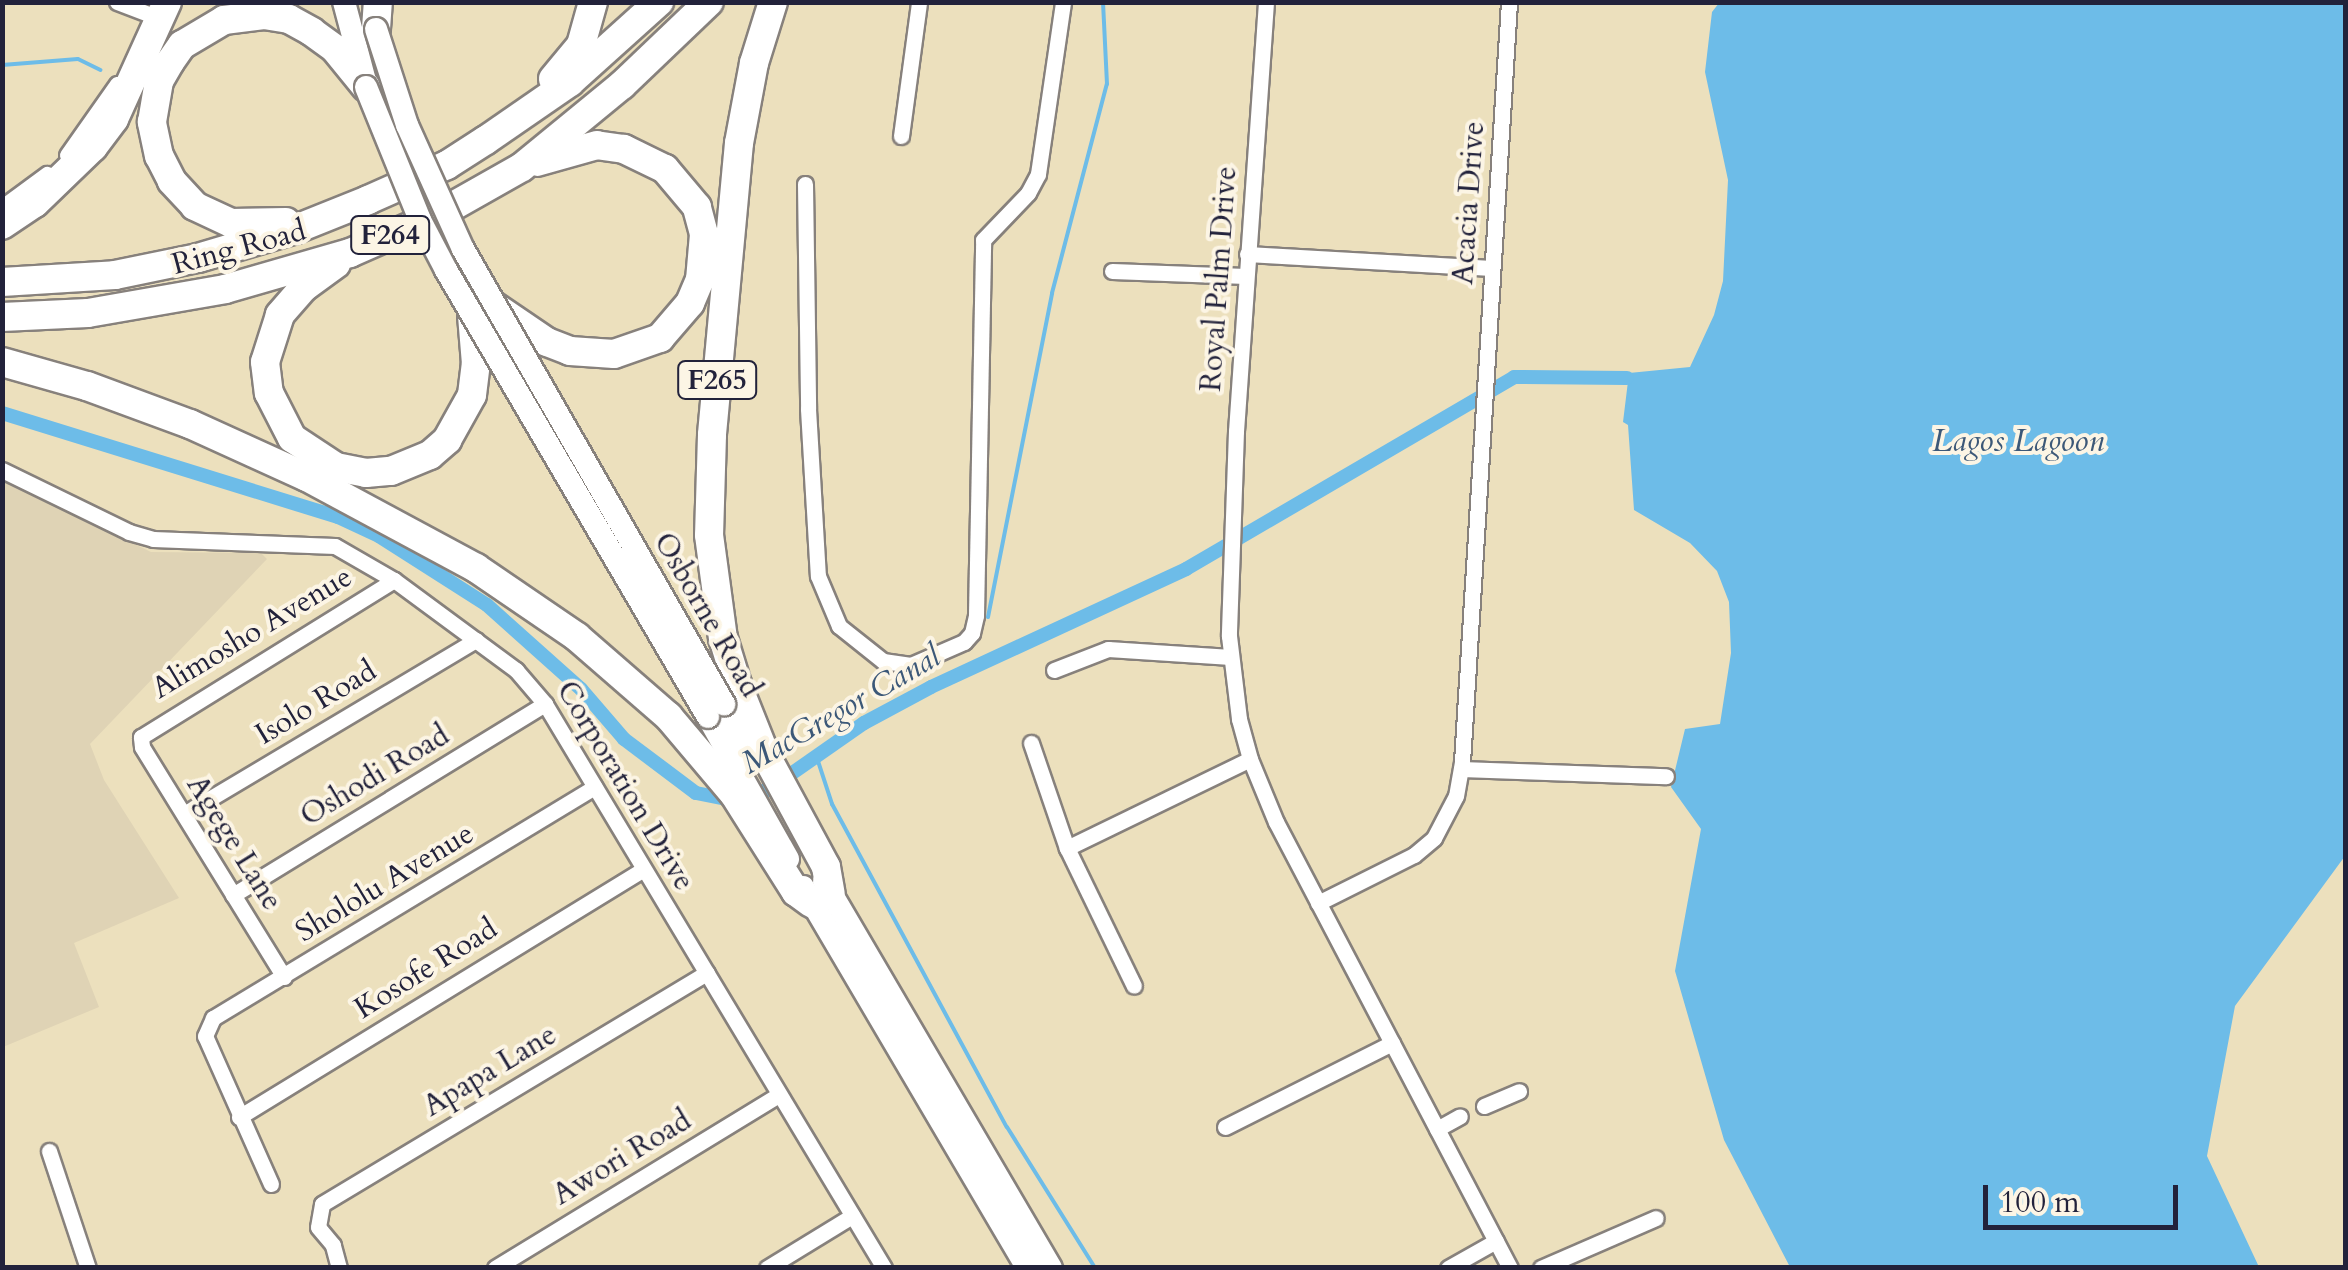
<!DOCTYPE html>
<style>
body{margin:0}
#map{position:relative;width:2348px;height:1270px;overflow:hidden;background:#ece0bd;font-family:Cardo,serif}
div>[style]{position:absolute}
.built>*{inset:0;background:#dfd3b5}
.water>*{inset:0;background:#6dbce8}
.stream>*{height:4px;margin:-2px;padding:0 2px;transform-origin:2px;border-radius:2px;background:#6dbce8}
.canal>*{height:14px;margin:-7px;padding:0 7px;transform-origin:7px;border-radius:7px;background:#6dbce8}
.roads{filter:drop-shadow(2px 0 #87817c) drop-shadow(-2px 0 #87817c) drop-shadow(0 2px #87817c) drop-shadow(0 -2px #87817c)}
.street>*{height:15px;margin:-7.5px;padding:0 7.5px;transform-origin:7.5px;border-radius:7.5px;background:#fff}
.primary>*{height:22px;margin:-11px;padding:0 11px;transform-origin:11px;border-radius:11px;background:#fff}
.highway>*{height:28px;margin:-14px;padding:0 14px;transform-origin:14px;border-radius:14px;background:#fff}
.bridges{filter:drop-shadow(2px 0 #87817c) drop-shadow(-2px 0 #87817c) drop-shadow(0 2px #87817c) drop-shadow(0 -2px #87817c)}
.primary-bridge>*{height:22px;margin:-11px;padding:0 11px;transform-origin:11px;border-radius:11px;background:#fff}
span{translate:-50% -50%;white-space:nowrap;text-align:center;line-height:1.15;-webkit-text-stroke:8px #fcf5e5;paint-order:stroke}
.shield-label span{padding:2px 8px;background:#fcf5e5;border:2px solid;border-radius:8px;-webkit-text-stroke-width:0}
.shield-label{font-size:28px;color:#22223b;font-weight:700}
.street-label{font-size:30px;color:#22223b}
.water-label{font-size:32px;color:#3c5878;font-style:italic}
.frame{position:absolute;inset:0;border:5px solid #22223b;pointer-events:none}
.scale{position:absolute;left:1983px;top:1185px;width:195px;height:45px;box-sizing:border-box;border:5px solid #22223b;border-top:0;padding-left:12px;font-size:30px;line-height:35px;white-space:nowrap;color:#22223b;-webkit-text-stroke:8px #fcf5e5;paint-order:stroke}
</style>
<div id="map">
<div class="built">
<i style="clip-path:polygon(3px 480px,151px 552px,261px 553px,267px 559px,90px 744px,104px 780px,179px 898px,74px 943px,99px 1007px,3px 1047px)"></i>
</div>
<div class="water">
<i style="clip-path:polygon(1719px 3px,2345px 3px,2345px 856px,2235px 1006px,2207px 1156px,2259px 1267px,1790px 1267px,1724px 1140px,1675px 971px,1701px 829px,1671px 787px,1685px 729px,1720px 724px,1731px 653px,1729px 602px,1717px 571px,1690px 543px,1634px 510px,1628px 425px,1623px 422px,1629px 373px,1690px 367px,1714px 315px,1723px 281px,1728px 180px,1705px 72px,1712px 12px)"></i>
</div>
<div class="stream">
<i style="left:2px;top:65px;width:76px;rotate:-4.5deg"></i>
<i style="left:78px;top:59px;width:25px;rotate:26deg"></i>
<i style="left:988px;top:617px;width:330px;rotate:-78.8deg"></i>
<i style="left:1052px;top:293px;width:216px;rotate:-75.3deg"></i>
<i style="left:1107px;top:84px;width:82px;rotate:-92.8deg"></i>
<i style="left:816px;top:755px;width:52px;rotate:71.9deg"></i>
<i style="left:832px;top:804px;width:367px;rotate:61.6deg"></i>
<i style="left:1007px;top:1127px;width:166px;rotate:58deg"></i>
</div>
<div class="canal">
<i style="left:2px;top:413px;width:352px;rotate:17.2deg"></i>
<i style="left:338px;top:517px;width:45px;rotate:24.9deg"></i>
<i style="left:379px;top:536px;width:128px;rotate:32.6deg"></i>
<i style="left:487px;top:605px;width:126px;rotate:41.8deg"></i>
<i style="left:581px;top:689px;width:66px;rotate:49.3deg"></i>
<i style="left:624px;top:739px;width:90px;rotate:36.9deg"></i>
<i style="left:696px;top:793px;width:37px;rotate:11deg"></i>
<i style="left:732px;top:800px;width:37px;rotate:-16deg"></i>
<i style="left:768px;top:790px;width:117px;rotate:-34.9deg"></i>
<i style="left:864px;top:723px;width:76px;rotate:-28.2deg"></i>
<i style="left:931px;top:687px;width:281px;rotate:-24.8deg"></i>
<i style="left:1186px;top:569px;width:380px;rotate:-30.3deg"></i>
<i style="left:1514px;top:377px;width:113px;rotate:0.5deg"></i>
</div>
<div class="roads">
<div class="street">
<i style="left:117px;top:2px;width:33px;rotate:21deg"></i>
<i style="left:1266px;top:2px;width:430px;rotate:94deg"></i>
<i style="left:1236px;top:431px;width:205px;rotate:92deg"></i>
<i style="left:1229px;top:636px;width:84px;rotate:83.1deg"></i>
<i style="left:1239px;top:719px;width:41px;rotate:74.6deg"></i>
<i style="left:1250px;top:759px;width:68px;rotate:67.6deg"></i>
<i style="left:1276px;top:822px;width:504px;rotate:62.32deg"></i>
<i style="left:901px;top:136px;width:135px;rotate:-82.3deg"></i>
<i style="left:67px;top:155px;width:87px;rotate:-54.8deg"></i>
<i style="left:805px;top:184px;width:225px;rotate:89.2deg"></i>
<i style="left:808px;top:409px;width:167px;rotate:86.6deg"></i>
<i style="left:818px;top:576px;width:54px;rotate:67.2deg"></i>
<i style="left:839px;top:626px;width:56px;rotate:38.5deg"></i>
<i style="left:883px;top:661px;width:28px;rotate:8deg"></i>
<i style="left:911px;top:665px;width:58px;rotate:-23.5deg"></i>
<i style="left:964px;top:642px;width:12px;rotate:-48deg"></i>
<i style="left:972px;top:633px;width:18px;rotate:-77deg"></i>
<i style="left:976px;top:615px;width:375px;rotate:-88.9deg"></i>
<i style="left:983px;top:240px;width:65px;rotate:-46.2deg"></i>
<i style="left:1028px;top:193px;width:21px;rotate:-62deg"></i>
<i style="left:1038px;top:174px;width:174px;rotate:-81.7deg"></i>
<i style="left:2px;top:207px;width:56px;rotate:-36.3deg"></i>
<i style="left:1247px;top:254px;width:245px;rotate:3.3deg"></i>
<i style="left:1112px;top:271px;width:134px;rotate:2.1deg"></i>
<i style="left:2px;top:470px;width:141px;rotate:26deg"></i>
<i style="left:129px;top:532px;width:25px;rotate:16deg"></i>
<i style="left:153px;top:539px;width:182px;rotate:2.2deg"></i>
<i style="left:335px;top:546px;width:68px;rotate:30deg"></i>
<i style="left:394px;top:580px;width:152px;rotate:36.4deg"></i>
<i style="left:516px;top:670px;width:45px;rotate:49.5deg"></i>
<i style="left:545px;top:704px;width:658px;rotate:58.99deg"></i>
<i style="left:1054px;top:670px;width:58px;rotate:-21.3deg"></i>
<i style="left:1108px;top:649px;width:123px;rotate:3.7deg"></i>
<i style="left:1031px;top:743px;width:111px;rotate:71.1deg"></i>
<i style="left:1067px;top:848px;width:153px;rotate:64.1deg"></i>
<i style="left:1461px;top:769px;width:205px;rotate:2deg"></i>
<i style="left:184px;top:814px;width:340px;rotate:-30.8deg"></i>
<i style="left:1067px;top:848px;width:203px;rotate:-25.9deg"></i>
<i style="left:233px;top:895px;width:366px;rotate:-31.5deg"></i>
<i style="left:1318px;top:903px;width:107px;rotate:-26.6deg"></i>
<i style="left:1414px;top:855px;width:26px;rotate:-40deg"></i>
<i style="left:1434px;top:838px;width:47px;rotate:-62.4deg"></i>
<i style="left:1456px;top:796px;width:35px;rotate:-80deg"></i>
<i style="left:1462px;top:762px;width:761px;rotate:-86.46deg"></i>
<i style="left:284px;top:977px;width:270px;rotate:-121.7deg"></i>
<i style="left:142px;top:747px;width:10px;rotate:-96deg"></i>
<i style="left:141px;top:737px;width:298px;rotate:-31.8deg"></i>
<i style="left:1484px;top:1106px;width:38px;rotate:-23deg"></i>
<i style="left:239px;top:1117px;width:474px;rotate:-31.5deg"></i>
<i style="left:1225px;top:1127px;width:187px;rotate:-26.7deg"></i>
<i style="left:1437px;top:1129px;width:26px;rotate:-29deg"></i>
<i style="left:49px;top:1151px;width:123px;rotate:71.6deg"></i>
<i style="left:271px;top:1184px;width:162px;rotate:-114deg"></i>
<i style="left:205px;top:1036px;width:20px;rotate:-66deg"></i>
<i style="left:213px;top:1018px;width:446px;rotate:-31.2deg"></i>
<i style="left:339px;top:1268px;width:24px;rotate:-105deg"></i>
<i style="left:333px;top:1245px;width:23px;rotate:-130deg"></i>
<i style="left:318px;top:1227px;width:23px;rotate:-80deg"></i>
<i style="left:322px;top:1204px;width:449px;rotate:-31deg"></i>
<i style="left:495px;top:1268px;width:332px;rotate:-31.4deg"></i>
<i style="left:767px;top:1268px;width:100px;rotate:-31.5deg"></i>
<i style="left:1448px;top:1268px;width:55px;rotate:-29.4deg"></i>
<i style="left:1541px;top:1268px;width:125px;rotate:-23.5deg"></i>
</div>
<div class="primary">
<i style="left:344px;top:2px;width:82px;rotate:75.1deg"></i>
<i style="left:724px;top:704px;width:66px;rotate:59.9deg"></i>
<i style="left:708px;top:717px;width:163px;rotate:60.6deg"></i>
<i style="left:824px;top:881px;width:449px;rotate:59.6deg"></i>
<i style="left:803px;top:887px;width:442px;rotate:59.5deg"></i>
</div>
<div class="highway">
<i style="left:773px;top:2px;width:64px;rotate:107.3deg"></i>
<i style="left:754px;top:63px;width:81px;rotate:100.6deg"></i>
<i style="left:739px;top:143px;width:293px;rotate:95.3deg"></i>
<i style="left:712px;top:435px;width:100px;rotate:91.7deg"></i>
<i style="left:709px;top:535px;width:104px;rotate:82.3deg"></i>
<i style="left:723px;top:638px;width:48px;rotate:73.1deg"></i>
<i style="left:737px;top:684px;width:75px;rotate:68.2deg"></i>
<i style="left:765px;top:754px;width:128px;rotate:61.6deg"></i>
<i style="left:826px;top:867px;width:27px;rotate:80deg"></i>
<i style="left:376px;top:29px;width:27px;rotate:-86deg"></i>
<i style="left:553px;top:79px;width:44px;rotate:-50.5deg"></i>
<i style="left:581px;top:45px;width:45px;rotate:-74.4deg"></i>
<i style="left:286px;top:222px;width:55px;rotate:179deg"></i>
<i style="left:231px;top:223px;width:40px;rotate:-155deg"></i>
<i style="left:195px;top:206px;width:34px;rotate:-133deg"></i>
<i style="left:172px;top:181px;width:28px;rotate:-117deg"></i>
<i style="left:159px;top:156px;width:35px;rotate:-102deg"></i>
<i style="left:152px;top:122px;width:42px;rotate:-80.3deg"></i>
<i style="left:159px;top:81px;width:22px;rotate:-60deg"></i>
<i style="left:170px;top:62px;width:21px;rotate:-55deg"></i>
<i style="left:182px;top:45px;width:49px;rotate:-30.8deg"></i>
<i style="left:224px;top:20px;width:40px;rotate:-7.1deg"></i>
<i style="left:264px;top:15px;width:25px;rotate:9deg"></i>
<i style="left:289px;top:19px;width:26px;rotate:29deg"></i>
<i style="left:312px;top:32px;width:29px;rotate:36deg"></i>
<i style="left:335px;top:49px;width:49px;rotate:50.8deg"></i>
<i style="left:2px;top:225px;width:40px;rotate:-34deg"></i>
<i style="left:35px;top:203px;width:81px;rotate:-44deg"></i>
<i style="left:93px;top:147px;width:35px;rotate:-53deg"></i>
<i style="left:114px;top:119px;width:128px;rotate:-65.6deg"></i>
<i style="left:336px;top:264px;width:39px;rotate:144deg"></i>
<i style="left:304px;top:287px;width:37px;rotate:131deg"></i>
<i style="left:280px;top:315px;width:49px;rotate:107.7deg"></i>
<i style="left:265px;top:362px;width:31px;rotate:83deg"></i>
<i style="left:269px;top:393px;width:51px;rotate:62.9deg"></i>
<i style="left:292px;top:438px;width:53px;rotate:33.4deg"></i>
<i style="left:336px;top:467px;width:31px;rotate:11deg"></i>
<i style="left:366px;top:473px;width:25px;rotate:-5deg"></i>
<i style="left:391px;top:471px;width:42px;rotate:-22.3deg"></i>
<i style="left:430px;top:455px;width:23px;rotate:-41deg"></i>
<i style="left:447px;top:440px;width:51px;rotate:-60.9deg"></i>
<i style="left:472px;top:395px;width:31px;rotate:-83deg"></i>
<i style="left:476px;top:364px;width:49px;rotate:-94.7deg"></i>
<i style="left:2px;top:282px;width:113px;rotate:-3.5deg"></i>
<i style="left:115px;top:275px;width:85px;rotate:-11.6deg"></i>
<i style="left:198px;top:258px;width:102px;rotate:-16.5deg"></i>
<i style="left:296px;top:229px;width:78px;rotate:-21.9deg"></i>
<i style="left:368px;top:200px;width:86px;rotate:-23.9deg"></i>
<i style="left:447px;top:165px;width:46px;rotate:-32.7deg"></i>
<i style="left:486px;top:140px;width:102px;rotate:-34.6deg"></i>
<i style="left:570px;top:82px;width:120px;rotate:-42deg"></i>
<i style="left:494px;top:306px;width:64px;rotate:34.2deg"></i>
<i style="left:547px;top:342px;width:25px;rotate:21deg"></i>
<i style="left:570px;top:351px;width:44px;rotate:3.9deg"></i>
<i style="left:614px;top:354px;width:49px;rotate:-19.2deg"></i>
<i style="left:660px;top:338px;width:46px;rotate:-49.4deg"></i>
<i style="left:690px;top:303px;width:25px;rotate:-67deg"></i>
<i style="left:700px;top:280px;width:46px;rotate:-85deg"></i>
<i style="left:704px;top:234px;width:28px;rotate:-105deg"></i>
<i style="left:697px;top:207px;width:50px;rotate:-130.1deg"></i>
<i style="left:665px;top:169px;width:46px;rotate:-154deg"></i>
<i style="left:624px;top:149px;width:27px;rotate:-172deg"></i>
<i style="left:597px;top:145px;width:62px;rotate:164.2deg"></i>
<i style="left:2px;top:317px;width:86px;rotate:-2.7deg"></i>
<i style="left:88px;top:313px;width:139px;rotate:-9.9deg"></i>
<i style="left:225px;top:289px;width:130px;rotate:-16.1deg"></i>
<i style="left:350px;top:253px;width:97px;rotate:-23.7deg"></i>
<i style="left:439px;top:214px;width:95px;rotate:-29.5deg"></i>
<i style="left:522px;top:167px;width:129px;rotate:-39.4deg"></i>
<i style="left:622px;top:85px;width:120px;rotate:-43.7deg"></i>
<i style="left:2px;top:362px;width:88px;rotate:15.8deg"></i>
<i style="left:87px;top:386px;width:110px;rotate:20.3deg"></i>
<i style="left:190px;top:424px;width:128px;rotate:24.4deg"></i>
<i style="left:307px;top:477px;width:192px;rotate:28.3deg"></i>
<i style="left:476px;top:568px;width:122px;rotate:34.3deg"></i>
<i style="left:577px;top:637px;width:121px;rotate:41deg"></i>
<i style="left:668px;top:716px;width:102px;rotate:49.8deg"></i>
<i style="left:734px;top:794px;width:116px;rotate:57.7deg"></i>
<i style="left:796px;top:892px;width:19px;rotate:36deg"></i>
</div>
</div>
<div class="bridges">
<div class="primary-bridge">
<i style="left:376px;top:29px;width:101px;rotate:72.1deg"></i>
<i style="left:407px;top:125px;width:136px;rotate:65.7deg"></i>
<i style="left:463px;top:249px;width:525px;rotate:60.16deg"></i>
<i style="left:366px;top:87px;width:144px;rotate:67.9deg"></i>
<i style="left:420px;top:220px;width:56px;rotate:62.5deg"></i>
<i style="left:446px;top:270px;width:518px;rotate:59.62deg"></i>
</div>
</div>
<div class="shield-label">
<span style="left:390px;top:235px">F264</span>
<span style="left:717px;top:380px">F265</span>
</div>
<div class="street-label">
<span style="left:1469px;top:203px;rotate:-86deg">Acacia Drive</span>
<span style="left:239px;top:248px;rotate:-15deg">Ring Road</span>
<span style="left:1219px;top:279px;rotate:-86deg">Royal Palm Drive</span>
<span style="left:707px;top:615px;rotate:60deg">Osborne Road</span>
<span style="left:252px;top:633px;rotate:-31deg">Alimosho Avenue</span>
<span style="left:316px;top:703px;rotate:-31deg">Isolo Road</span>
<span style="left:375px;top:776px;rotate:-31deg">Oshodi Road</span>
<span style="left:625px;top:786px;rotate:59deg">Corporation Drive</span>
<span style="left:234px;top:843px;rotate:58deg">Agege Lane</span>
<span style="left:385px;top:883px;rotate:-31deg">Shololu Avenue</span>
<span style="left:426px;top:969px;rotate:-32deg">Kosofe Road</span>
<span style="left:490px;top:1071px;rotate:-31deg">Apapa Lane</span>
<span style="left:622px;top:1158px;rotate:-31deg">Awori Road</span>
</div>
<div class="water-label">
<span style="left:2018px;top:441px">Lagos Lagoon</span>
<span style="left:841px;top:710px;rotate:-30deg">MacGregor Canal</span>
</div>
<div class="frame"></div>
<div class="scale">100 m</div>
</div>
